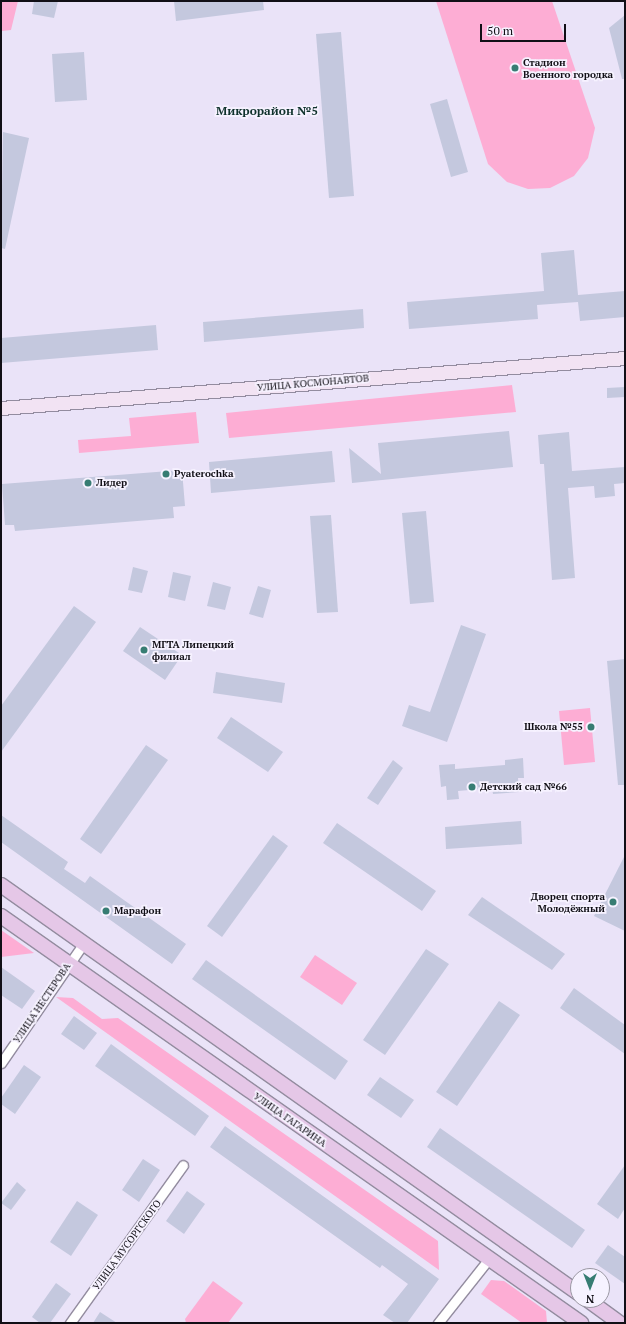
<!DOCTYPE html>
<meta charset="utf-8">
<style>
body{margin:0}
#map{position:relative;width:626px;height:1324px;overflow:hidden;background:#eae3f8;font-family:"PT Serif",serif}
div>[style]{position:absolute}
.green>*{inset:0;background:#fdadd4}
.building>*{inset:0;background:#c4c8de}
.roads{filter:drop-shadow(1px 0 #938c9f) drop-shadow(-1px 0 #938c9f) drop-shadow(0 1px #938c9f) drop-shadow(0 -1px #938c9f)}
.street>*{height:9px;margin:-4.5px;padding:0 4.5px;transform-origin:4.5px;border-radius:4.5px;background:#fff}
.secondary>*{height:13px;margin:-6.5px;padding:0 6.5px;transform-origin:6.5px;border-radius:6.5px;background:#f2e3f3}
.primary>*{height:14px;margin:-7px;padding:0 7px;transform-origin:7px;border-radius:7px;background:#e5c7e7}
.dots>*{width:11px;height:11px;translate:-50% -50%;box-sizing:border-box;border:2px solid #f6f2ff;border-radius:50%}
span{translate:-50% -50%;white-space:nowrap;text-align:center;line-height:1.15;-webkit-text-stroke:3.5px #f6f2ff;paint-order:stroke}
.poi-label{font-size:10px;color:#110f16;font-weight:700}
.left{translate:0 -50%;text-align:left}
.right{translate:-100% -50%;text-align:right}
.street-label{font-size:10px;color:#110f16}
.quarter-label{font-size:12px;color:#10322d;font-weight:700}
.frame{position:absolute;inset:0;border:2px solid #110f16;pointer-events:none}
.north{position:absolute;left:570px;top:1268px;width:40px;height:40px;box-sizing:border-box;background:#f6f2ff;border:1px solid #9a97a2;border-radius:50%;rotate:180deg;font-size:11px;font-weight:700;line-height:16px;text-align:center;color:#110f16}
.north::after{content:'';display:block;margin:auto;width:14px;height:18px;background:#377d73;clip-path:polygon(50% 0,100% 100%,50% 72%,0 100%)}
.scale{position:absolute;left:480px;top:24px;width:86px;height:18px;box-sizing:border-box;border:2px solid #110f16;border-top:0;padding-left:5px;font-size:12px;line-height:14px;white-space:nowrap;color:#110f16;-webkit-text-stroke:3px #f6f2ff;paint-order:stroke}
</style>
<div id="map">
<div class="green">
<i style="clip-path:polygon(1px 1px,18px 1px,11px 30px,2px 31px,1px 34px)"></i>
<i style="clip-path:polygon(436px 1px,552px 1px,595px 128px,588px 158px,574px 176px,550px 188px,528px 189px,507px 182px,488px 164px)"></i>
<i style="clip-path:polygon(512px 385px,516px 412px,229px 438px,226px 413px)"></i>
<i style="clip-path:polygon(196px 412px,199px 443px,79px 453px,78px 440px,131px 436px,129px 418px)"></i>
<i style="clip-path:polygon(590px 708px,595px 762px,564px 765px,559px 711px)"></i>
<i style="clip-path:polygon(1px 930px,34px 953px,1px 957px)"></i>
<i style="clip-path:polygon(315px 955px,357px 983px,342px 1005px,300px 977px)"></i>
<i style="clip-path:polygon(56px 997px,73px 998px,102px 1019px,118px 1018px,438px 1241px,439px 1270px)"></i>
<i style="clip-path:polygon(491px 1280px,504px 1281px,546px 1311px,547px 1323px,522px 1323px,481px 1294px)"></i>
<i style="clip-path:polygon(213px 1281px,243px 1303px,228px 1323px,186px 1323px,185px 1319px)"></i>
</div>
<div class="building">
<i style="clip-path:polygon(34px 1px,58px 1px,54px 18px,32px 14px)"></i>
<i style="clip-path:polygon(174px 1px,263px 1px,264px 10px,176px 21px)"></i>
<i style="clip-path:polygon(625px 15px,625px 79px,622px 79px,609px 28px)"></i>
<i style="clip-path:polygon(341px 32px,354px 196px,329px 198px,316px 34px)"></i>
<i style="clip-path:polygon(84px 52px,87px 100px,55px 102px,52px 54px)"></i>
<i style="clip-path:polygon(447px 99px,468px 172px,451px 177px,430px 104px)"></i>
<i style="clip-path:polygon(3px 132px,29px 138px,5px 249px,1px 248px)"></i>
<i style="clip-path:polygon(574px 250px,578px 295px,625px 291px,625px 317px,580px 321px,578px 302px,537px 305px,538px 319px,409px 329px,407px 302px,544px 291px,541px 253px)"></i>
<i style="clip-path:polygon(363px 309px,364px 328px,204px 342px,203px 322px)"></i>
<i style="clip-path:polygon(156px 325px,158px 350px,1px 363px,1px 338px)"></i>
<i style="clip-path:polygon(625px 387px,625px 397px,607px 398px,607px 388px)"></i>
<i style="clip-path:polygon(509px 431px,513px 467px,352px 483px,349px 448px,381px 474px,378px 443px)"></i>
<i style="clip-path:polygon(569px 432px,572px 471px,625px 467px,625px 483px,614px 484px,615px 496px,595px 498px,594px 486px,568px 488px,575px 578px,552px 580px,544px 464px,540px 464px,538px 435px)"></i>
<i style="clip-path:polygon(332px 451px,335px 482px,211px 493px,209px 462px)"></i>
<i style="clip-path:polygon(182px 470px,185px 506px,173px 507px,174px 518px,15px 531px,14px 525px,5px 525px,2px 484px)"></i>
<i style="clip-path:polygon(426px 511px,434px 602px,410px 604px,402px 513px)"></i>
<i style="clip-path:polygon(331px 515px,338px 612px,317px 613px,310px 516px)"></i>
<i style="clip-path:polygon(133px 567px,148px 571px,142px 593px,128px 590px)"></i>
<i style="clip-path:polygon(173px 572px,191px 576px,185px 601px,168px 597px)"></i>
<i style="clip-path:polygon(213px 582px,231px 587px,225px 610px,207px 606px)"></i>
<i style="clip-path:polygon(258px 586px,271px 590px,263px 618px,249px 614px)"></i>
<i style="clip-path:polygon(74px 606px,96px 622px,1px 752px,1px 706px)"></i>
<i style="clip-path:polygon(461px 625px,486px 634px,447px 742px,402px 726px,409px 705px,430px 712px)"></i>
<i style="clip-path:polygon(140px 627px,182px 655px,165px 680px,123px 651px)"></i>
<i style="clip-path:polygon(625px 659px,625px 785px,618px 785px,607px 661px)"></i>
<i style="clip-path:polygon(216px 672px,285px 683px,282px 703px,213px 693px)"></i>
<i style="clip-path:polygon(231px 717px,283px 752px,268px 772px,217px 738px)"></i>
<i style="clip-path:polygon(146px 745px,168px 760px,101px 854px,80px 839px)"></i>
<i style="clip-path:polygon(523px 758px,524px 778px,518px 778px,519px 792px,493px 794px,492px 788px,458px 791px,459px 799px,447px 800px,446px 786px,441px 787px,439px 765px,455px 764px,455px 769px,505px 765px,505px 760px)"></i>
<i style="clip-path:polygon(393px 760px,403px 768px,378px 805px,367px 798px)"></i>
<i style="clip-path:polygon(1px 815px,68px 862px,64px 869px,85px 883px,90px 876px,186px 944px,172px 964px,1px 842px)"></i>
<i style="clip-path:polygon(521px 821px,522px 844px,446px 849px,445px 827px)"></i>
<i style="clip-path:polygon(337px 823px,436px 891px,422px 911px,323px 843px)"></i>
<i style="clip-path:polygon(273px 835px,288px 846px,222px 937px,207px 926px)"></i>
<i style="clip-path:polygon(625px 855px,625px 931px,594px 916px)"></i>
<i style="clip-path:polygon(482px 897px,565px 954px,552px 970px,468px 915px)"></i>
<i style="clip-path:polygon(426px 949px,449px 964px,385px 1055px,363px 1040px)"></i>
<i style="clip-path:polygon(206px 960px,348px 1061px,335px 1080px,192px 979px)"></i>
<i style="clip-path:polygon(1px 967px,35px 991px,22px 1009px,1px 995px)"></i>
<i style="clip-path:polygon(574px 988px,625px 1025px,625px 1054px,560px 1008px)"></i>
<i style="clip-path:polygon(499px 1001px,520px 1015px,457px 1106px,436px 1092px)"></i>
<i style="clip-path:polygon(74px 1016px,97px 1033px,84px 1050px,61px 1034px)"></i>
<i style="clip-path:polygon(111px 1044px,209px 1116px,195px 1136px,95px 1066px)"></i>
<i style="clip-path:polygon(24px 1065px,41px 1077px,15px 1114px,1px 1104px,1px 1098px)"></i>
<i style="clip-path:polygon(380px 1077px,414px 1100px,401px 1118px,367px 1095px)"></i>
<i style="clip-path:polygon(225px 1126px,439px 1279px,407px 1323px,395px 1323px,383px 1315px,408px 1284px,382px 1265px,380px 1268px,210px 1147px)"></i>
<i style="clip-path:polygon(440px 1128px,585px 1230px,572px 1248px,427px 1147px)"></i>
<i style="clip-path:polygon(143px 1159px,160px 1170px,139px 1202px,122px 1190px)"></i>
<i style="clip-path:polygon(625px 1165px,625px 1208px,618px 1219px,597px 1204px)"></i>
<i style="clip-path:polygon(17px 1182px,26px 1190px,11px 1210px,1px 1203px)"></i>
<i style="clip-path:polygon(187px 1191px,205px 1204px,184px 1234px,166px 1221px)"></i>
<i style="clip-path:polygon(77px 1201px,98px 1215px,71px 1256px,50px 1242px)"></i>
<i style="clip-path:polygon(608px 1245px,625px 1257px,625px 1284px,595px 1263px)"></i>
<i style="clip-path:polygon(56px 1283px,71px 1294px,50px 1323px,40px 1323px,32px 1317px)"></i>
<i style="clip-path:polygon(100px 1312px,117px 1323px,93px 1323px)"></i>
</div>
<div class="roads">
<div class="street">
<i style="left:1px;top:1063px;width:145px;rotate:-55.4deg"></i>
<i style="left:70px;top:1323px;width:194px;rotate:-54.4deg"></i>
<i style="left:438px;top:1323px;width:80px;rotate:-51.6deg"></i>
</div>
<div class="secondary">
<i style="left:1px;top:408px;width:626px;rotate:-4.58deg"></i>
</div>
<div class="primary">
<i style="left:1px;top:885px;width:707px;rotate:35.26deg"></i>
<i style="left:1px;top:916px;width:709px;rotate:35.06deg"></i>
<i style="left:588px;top:1300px;width:39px;rotate:36deg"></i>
</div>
</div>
<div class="dots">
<i style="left:515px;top:68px;background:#377d73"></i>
<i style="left:166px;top:474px;background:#377d73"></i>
<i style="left:88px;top:483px;background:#377d73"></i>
<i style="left:144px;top:650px;background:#377d73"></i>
<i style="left:591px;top:727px;background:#377d73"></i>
<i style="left:472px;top:787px;background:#377d73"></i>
<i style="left:613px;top:902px;background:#377d73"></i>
<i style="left:106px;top:911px;background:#377d73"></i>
</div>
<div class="poi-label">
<span class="left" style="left:523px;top:68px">Стадион<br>Военного городка</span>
<span class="left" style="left:174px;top:474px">Pyaterochka</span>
<span class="left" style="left:96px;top:483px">Лидер</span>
<span class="left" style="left:152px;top:650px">МГТА Липецкий<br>филиал</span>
<span class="right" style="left:583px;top:727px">Школа №55</span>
<span class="left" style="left:480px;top:787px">Детский сад №66</span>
<span class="right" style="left:605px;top:902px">Дворец спорта<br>Молодёжный</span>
<span class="left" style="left:114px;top:911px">Марафон</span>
</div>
<div class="street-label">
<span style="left:313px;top:383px;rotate:-5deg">УЛИЦА КОСМОНАВТОВ</span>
<span style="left:42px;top:1003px;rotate:-56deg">УЛИЦА НЕСТЕРОВА</span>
<span style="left:290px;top:1120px;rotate:35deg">УЛИЦА ГАГАРИНА</span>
<span style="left:127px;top:1245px;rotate:-54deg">УЛИЦА МУСОРГСКОГО</span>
</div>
<div class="quarter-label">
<span style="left:267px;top:111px">Микрорайон №5</span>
</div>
<div class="frame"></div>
<div class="north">N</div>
<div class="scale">50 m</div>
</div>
